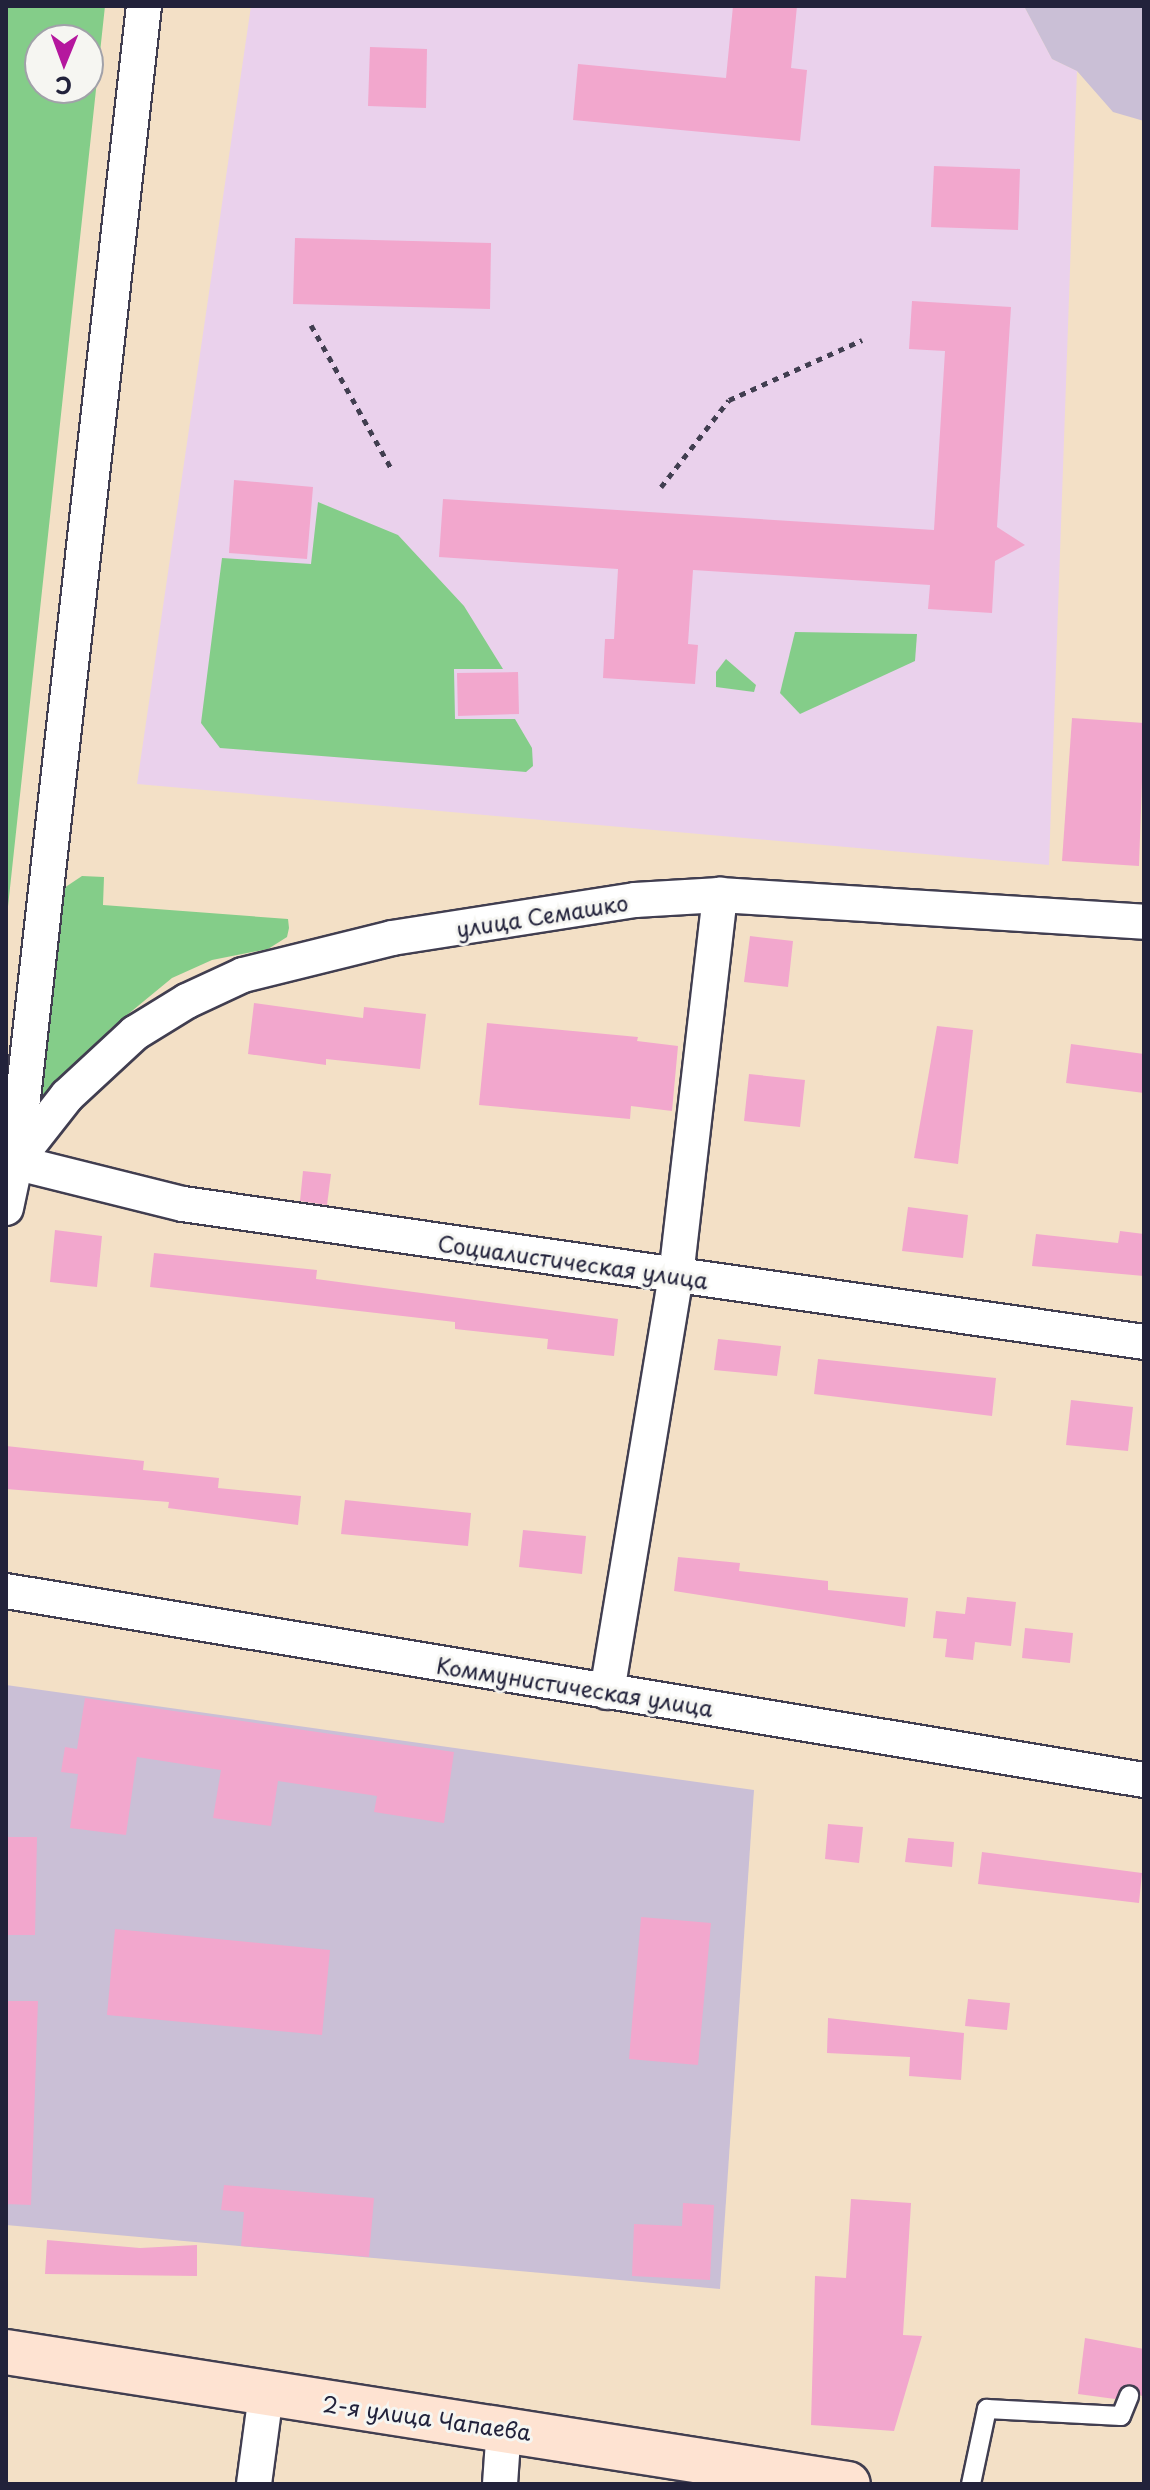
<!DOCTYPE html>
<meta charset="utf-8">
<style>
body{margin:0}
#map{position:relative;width:1150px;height:2490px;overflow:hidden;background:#f3e0c6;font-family:"Playpen Sans",sans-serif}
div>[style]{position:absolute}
.built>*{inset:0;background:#ead1ec}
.industrial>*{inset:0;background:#cabfd6}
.green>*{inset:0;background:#84cd89}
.building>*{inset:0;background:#f2a7cd}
.path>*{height:5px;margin-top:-2.5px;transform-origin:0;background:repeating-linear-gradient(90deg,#413e50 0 6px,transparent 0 12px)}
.roads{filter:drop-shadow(2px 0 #413e50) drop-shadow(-2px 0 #413e50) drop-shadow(0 2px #413e50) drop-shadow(0 -2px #413e50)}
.service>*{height:18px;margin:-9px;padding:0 9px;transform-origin:9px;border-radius:9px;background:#fff}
.minor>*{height:34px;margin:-17px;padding:0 17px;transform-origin:17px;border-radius:17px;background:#fff}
.secondary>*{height:44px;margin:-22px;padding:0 22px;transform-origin:22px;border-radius:22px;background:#fee3d2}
span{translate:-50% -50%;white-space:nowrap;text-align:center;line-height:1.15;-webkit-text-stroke:6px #f6f6f2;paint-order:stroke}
.street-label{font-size:22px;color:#22223b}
.frame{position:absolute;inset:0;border:8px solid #22223b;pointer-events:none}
.north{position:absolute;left:24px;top:24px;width:80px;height:80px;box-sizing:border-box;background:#f6f6f2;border:2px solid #a1a1a9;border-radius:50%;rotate:181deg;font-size:22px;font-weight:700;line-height:32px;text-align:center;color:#22223b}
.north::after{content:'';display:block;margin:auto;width:28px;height:36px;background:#b5179e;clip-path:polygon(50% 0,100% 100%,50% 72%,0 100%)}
</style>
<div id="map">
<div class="built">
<i style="clip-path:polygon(251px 6px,1024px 6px,1052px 59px,1077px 71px,1049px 865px,137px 784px)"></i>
</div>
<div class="industrial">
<i style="clip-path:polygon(1024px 6px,1144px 6px,1144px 121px,1113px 112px,1077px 71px,1052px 59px)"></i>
<i style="clip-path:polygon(6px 1685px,754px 1790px,720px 2289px,6px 2225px)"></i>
</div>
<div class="green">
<i style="clip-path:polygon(evenodd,6px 6px,105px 6px,6px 925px,6px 6px,40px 40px,88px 40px,88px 88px,40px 88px,40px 40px)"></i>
<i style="clip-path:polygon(318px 502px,398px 535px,464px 606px,503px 669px,454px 669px,455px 719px,515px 719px,532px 748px,533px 766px,526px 772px,220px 748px,201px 723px,222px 558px,311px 564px)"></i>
<i style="clip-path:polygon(795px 632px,917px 634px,915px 661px,800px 714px,780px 693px)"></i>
<i style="clip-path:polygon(726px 659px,756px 685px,754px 692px,716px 687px,716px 672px)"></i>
<i style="clip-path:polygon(82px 876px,104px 877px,103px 905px,288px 919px,289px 928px,287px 937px,268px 949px,212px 960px,172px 978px,110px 1029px,48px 1099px,38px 1093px,58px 892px)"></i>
</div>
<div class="building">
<i style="clip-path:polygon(733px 6px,797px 6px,791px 68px,807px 70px,800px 141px,573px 120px,578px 64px,726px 78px)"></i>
<i style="clip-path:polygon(370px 47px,427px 49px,426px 108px,368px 106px)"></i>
<i style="clip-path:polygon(934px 166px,1020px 169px,1018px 230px,931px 227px)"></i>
<i style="clip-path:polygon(295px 238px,491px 243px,490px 309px,293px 304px)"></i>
<i style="clip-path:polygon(912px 301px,1011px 307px,997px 527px,1025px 545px,995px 561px,992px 613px,928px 609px,930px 585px,693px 570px,688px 644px,698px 645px,695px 684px,603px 678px,605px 639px,614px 639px,618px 569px,439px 557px,443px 499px,934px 530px,945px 351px,909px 349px)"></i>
<i style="clip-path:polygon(234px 480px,313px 487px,307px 559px,229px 553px)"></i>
<i style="clip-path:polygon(518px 672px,519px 714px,458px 716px,457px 673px)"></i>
<i style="clip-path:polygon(1072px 718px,1144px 723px,1139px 866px,1062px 861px)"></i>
<i style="clip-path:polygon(750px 936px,793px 941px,788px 987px,744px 982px)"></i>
<i style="clip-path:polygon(254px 1003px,363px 1018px,364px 1007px,426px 1014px,420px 1069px,326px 1059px,326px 1065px,248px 1054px)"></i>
<i style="clip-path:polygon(487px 1023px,638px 1037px,637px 1041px,678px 1046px,672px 1111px,631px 1106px,630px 1119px,479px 1105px)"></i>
<i style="clip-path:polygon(937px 1026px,973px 1030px,958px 1164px,914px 1158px)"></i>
<i style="clip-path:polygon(1071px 1044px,1144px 1054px,1144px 1093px,1066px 1083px)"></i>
<i style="clip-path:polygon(749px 1074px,805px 1080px,800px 1127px,744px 1121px)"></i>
<i style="clip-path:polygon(303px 1171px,331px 1174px,327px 1205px,300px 1201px)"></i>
<i style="clip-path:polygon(908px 1207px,968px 1215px,963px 1258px,902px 1251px)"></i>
<i style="clip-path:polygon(55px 1230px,102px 1236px,97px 1287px,50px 1282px)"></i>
<i style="clip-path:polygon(1120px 1231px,1144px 1234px,1144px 1276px,1032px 1266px,1036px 1234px,1118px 1243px)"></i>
<i style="clip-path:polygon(154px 1253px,317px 1270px,316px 1279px,618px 1319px,614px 1356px,547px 1349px,548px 1339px,455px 1329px,455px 1322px,150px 1287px)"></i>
<i style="clip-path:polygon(718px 1339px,781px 1346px,777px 1376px,714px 1370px)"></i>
<i style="clip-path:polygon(818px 1359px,996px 1378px,992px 1416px,814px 1394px)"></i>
<i style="clip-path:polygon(1071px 1400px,1133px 1407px,1128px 1451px,1066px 1445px)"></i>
<i style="clip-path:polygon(6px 1446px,144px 1461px,143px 1470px,219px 1478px,218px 1488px,301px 1496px,298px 1525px,168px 1508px,169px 1502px,6px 1489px)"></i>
<i style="clip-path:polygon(345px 1500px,471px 1513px,468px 1546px,341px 1534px)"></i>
<i style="clip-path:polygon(523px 1530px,586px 1536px,582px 1574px,519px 1567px)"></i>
<i style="clip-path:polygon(678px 1557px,740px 1563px,739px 1571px,828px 1581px,828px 1590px,908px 1598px,905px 1627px,674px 1591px)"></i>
<i style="clip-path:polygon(967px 1597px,1016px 1602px,1011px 1646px,975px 1642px,973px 1660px,945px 1657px,947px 1639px,933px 1638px,936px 1611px,965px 1614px)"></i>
<i style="clip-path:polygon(1025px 1628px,1073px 1633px,1070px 1663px,1022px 1658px)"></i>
<i style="clip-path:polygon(85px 1698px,454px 1752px,444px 1823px,374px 1812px,377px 1796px,278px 1781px,271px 1826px,213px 1818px,221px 1770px,137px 1757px,126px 1835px,70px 1828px,78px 1774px,61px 1772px,65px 1747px,77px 1749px)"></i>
<i style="clip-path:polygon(828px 1824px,863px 1827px,859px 1863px,825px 1859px)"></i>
<i style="clip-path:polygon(6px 1837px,37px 1837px,35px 1935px,6px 1935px)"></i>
<i style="clip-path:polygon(908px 1838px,954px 1842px,952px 1867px,905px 1862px)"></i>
<i style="clip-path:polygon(982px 1852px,1142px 1873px,1139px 1903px,978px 1884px)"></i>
<i style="clip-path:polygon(641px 1917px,711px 1923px,698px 2065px,629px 2059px)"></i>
<i style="clip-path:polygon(115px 1929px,330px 1950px,322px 2035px,107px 2015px)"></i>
<i style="clip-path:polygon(968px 1999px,1010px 2003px,1007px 2030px,965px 2026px)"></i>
<i style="clip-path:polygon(6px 2001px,38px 2001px,31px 2205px,6px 2204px)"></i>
<i style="clip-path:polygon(828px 2018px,964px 2033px,961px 2080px,909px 2076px,910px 2057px,827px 2053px)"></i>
<i style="clip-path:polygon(224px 2185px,374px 2198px,369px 2257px,241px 2246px,244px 2212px,221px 2210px)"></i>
<i style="clip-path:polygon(851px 2199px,911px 2203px,903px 2335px,922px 2336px,894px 2431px,811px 2425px,815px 2276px,846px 2278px)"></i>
<i style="clip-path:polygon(683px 2203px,714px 2205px,710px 2280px,632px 2276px,634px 2224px,682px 2226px)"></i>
<i style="clip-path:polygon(47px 2240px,140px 2248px,197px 2245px,197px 2276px,45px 2274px)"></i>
<i style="clip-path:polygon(1085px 2338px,1144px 2349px,1144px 2398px,1128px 2384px,1115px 2399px,1078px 2394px)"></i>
</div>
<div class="path">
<i style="left:311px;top:325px;width:166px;rotate:60.8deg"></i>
<i style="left:661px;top:487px;width:110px;rotate:-52deg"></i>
<i style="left:729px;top:400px;width:146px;rotate:-24.3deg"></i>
</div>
<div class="roads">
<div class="service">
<i style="left:971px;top:2484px;width:77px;rotate:-78deg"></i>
<i style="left:987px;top:2409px;width:134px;rotate:3deg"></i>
<i style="left:1121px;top:2416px;width:22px;rotate:-68deg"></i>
</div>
<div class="minor">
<i style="left:6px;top:1160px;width:182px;rotate:14deg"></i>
<i style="left:183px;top:1204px;width:971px;rotate:8.17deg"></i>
<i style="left:16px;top:1161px;width:83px;rotate:-51.9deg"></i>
<i style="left:67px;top:1096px;width:93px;rotate:-42.8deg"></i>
<i style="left:135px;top:1033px;width:61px;rotate:-31.6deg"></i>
<i style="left:187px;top:1001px;width:62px;rotate:-24.9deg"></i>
<i style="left:243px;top:975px;width:154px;rotate:-13.9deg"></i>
<i style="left:392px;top:938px;width:246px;rotate:-8.9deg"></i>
<i style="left:635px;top:900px;width:85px;rotate:-3.4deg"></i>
<i style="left:720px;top:895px;width:425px;rotate:3.6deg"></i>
<i style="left:6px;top:1208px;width:48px;rotate:-78deg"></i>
<i style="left:16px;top:1161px;width:1162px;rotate:-83.68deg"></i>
<i style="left:6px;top:1591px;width:1154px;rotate:9.43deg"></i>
<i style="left:607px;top:1692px;width:422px;rotate:-80.6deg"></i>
<i style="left:676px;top:1276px;width:384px;rotate:-83.4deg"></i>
<i style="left:254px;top:2484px;width:91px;rotate:-82.4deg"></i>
<i style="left:500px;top:2484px;width:57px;rotate:-86deg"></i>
</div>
<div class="secondary">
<i style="left:6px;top:2352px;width:852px;rotate:8.91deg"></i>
</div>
</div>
<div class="street-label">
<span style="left:542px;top:915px;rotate:-9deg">улица Семашко</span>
<span style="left:573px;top:1261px;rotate:8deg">Социалистическая улица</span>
<span style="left:575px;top:1686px;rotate:9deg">Коммунистическая улица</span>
<span style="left:427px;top:2417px;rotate:8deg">2-я улица Чапаева</span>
</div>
<div class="frame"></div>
<div class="north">С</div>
</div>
